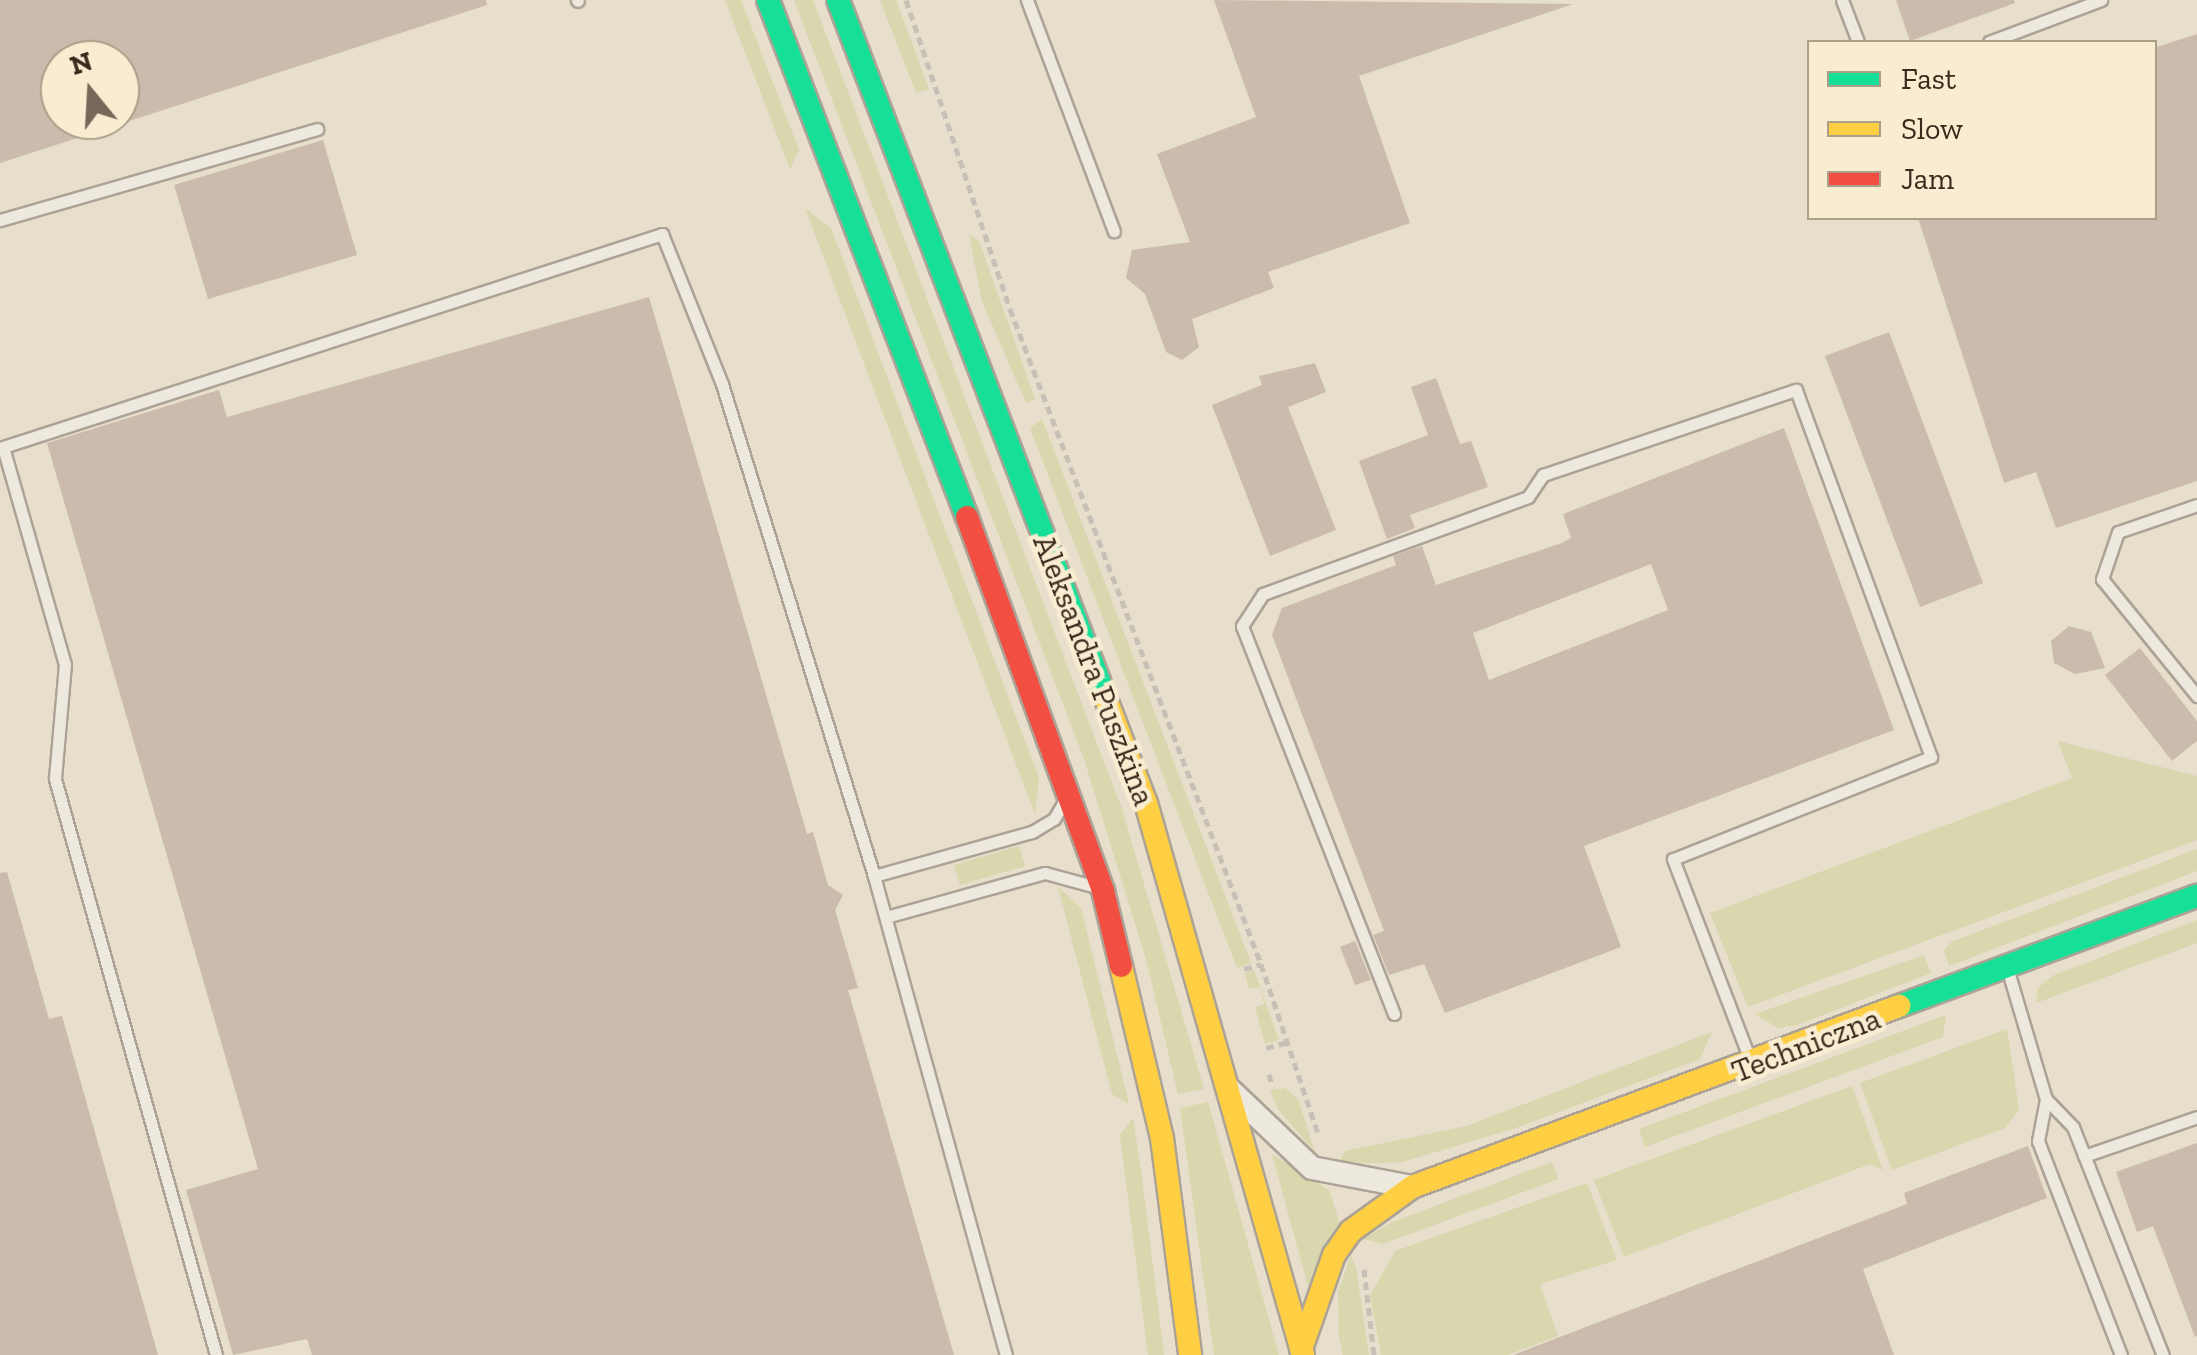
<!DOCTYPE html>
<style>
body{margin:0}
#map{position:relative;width:2197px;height:1355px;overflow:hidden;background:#e7decc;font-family:"Zilla Slab",serif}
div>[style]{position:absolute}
.green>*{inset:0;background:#d8d7ad}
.building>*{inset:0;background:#cbbbac}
.path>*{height:5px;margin-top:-2.5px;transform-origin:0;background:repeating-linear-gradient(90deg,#c7c0b6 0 8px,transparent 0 13px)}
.roads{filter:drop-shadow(2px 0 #aca396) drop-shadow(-2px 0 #aca396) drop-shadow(0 2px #aca396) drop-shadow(0 -2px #aca396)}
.lane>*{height:11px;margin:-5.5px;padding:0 5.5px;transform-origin:5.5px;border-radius:5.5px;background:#eee9df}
.street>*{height:22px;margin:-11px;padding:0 11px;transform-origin:11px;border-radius:11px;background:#eee9df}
.fast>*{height:22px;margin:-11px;padding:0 11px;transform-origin:11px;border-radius:11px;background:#16e098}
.slow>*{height:22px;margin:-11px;padding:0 11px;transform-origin:11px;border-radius:11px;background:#ffcf43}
.jam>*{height:22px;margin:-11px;padding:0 11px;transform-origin:11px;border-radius:11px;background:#f24e42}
span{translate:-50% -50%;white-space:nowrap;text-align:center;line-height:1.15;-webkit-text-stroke:9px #f8ecd1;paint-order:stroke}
.street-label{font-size:32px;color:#3b2a1c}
.legend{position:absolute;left:1807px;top:40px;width:350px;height:180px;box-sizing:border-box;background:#f8ecd1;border:2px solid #ac9e89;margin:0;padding:12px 18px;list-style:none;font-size:30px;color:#3b2a1c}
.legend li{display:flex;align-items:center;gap:20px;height:50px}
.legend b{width:50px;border:2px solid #ac9e89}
.north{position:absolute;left:40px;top:40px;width:100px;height:100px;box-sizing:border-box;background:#f8ecd1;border:2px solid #ac9e89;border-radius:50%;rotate:342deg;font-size:28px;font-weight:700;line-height:40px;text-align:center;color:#3b2a1c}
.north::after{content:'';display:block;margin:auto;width:35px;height:45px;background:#77695a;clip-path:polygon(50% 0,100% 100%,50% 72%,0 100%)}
</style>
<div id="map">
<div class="green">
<i style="clip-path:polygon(725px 0,741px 0,799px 150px,790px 169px)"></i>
<i style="clip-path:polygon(794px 0,813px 0,1122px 809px,1204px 1089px,1178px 1094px,1146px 959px,1084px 759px)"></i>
<i style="clip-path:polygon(880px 0,896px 0,929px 89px,916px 93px)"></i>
<i style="clip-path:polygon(805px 208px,831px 228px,1039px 778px,1035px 814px)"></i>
<i style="clip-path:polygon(969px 234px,979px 241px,1035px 399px,1026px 403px,982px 301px)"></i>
<i style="clip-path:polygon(1042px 419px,1251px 963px,1237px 968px,1030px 428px)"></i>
<i style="clip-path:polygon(2058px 741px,2197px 776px,2197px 840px,1748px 1007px,1710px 913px,2072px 778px)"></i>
<i style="clip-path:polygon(1019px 846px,1025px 866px,960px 885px,954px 865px)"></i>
<i style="clip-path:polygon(2197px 849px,2197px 871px,1949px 966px,1944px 951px,1951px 942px)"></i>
<i style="clip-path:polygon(1058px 887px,1081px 908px,1129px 1104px,1112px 1094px)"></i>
<i style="clip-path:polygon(2197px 920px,2197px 943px,2036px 1003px,2038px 988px,2052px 976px)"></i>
<i style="clip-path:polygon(1924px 955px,1931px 973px,1797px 1025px,1778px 1028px,1755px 1014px)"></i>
<i style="clip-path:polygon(1254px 970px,1279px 1040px,1265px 1044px,1255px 1007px,1264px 1004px,1260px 987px,1249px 989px,1245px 973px)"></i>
<i style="clip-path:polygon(1946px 1015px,1943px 1037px,1645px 1147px,1639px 1129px)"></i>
<i style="clip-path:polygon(2007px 1029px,2019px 1110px,2005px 1128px,1892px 1170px,1860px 1083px)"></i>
<i style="clip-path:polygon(1712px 1032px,1700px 1059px,1513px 1129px,1402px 1162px,1338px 1164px,1345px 1151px,1467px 1126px)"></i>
<i style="clip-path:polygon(1852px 1086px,1883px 1170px,1870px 1164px,1624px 1257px,1594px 1180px)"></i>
<i style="clip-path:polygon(1285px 1088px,1298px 1099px,1315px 1152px,1278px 1109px,1270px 1090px)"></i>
<i style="clip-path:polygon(1208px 1102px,1279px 1355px,1214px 1355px,1180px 1108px)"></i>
<i style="clip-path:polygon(1133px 1118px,1141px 1170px,1164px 1355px,1148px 1355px,1120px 1135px)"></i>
<i style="clip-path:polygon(1272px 1154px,1329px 1190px,1340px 1224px,1308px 1286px)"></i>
<i style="clip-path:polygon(1552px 1162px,1558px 1179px,1383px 1244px,1364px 1239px,1390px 1223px)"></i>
<i style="clip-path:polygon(1587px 1183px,1617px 1260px,1540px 1284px,1558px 1336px,1507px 1355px,1381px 1355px,1370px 1296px,1395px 1251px)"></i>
<i style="clip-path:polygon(1351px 1255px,1356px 1268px,1369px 1355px,1343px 1355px,1339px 1337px,1338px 1292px)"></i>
</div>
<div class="building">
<i style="clip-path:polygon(0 0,486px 0,487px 5px,120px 124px,120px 60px,60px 60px,60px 120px,118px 125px,0 163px)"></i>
<i style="clip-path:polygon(1214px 0,1573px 4px,1359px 76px,1410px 223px,1268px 272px,1274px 288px,1192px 319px,1199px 347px,1182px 360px,1166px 352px,1145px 294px,1126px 278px,1132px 250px,1190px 242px,1157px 154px,1256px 117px)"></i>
<i style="clip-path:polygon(1896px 0,2014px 0,2015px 3px,1910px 41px)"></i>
<i style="clip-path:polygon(2197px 34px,2197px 481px,2056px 528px,2036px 472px,2004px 483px,1918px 218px,2154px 218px,2154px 48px)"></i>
<i style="clip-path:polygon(323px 140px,357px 255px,208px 299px,174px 185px)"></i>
<i style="clip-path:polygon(649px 297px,807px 834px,813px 832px,828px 885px,843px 895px,835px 910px,858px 988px,848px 990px,954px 1355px,312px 1355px,307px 1339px,233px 1355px,186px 1190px,258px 1169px,47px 443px,219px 390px,227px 417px)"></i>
<i style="clip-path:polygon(1889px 332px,1983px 583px,1920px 607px,1825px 356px)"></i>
<i style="clip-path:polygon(1315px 363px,1326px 392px,1288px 407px,1336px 530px,1270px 556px,1212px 405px,1262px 385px,1259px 376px)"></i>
<i style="clip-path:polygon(1436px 378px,1460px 444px,1471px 441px,1488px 487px,1410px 515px,1415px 528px,1387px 539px,1359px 461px,1428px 435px,1411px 387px)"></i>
<i style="clip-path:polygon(evenodd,1784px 428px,1894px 730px,1584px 846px,1621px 947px,1445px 1013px,1424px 964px,1389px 975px,1373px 935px,1384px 931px,1272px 635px,1282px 608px,1396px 565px,1393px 556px,1422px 546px,1436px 585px,1562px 543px,1571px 538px,1563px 514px,1784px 428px,1651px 564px,1668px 610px,1489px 680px,1473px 633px,1651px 564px)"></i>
<i style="clip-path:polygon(2069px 626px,2091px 632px,2105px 668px,2075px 674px,2054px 663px,2051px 641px)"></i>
<i style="clip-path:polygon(2140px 648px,2197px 721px,2197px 741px,2172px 761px,2105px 675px)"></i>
<i style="clip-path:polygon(7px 872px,49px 1019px,62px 1016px,158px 1355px,0 1355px,0 873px)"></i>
<i style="clip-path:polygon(1355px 941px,1371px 980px,1355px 985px,1340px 947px)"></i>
<i style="clip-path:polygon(2197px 1143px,2197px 1336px,2195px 1337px,2153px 1226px,2137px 1232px,2116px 1172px)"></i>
<i style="clip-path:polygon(2028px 1146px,2047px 1198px,1863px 1269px,1894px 1355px,1513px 1355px,1907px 1204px,1904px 1193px)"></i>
</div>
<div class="path">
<i style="left:906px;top:0;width:326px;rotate:71.4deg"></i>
<i style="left:1010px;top:309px;width:701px;rotate:69.03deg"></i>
<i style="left:1261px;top:964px;width:182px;rotate:71.4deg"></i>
<i style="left:1244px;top:969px;width:18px;rotate:-16deg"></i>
<i style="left:1266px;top:1048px;width:24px;rotate:-15deg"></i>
<i style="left:1269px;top:1074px;width:8px;rotate:76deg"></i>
<i style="left:1364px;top:1269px;width:87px;rotate:83.4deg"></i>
</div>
<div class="roads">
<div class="lane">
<i style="left:577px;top:0;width:1px;rotate:45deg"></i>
<i style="left:1027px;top:0;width:247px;rotate:69.4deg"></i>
<i style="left:1842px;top:0;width:45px;rotate:69.1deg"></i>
<i style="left:1989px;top:42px;width:120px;rotate:-20.6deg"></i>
<i style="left:0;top:220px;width:330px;rotate:-16deg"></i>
<i style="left:3px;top:447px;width:226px;rotate:74.1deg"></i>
<i style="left:65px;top:664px;width:115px;rotate:95deg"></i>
<i style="left:55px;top:779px;width:598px;rotate:74.38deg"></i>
<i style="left:0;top:448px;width:696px;rotate:-17.91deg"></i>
<i style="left:662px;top:234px;width:162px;rotate:68.2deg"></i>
<i style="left:722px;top:384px;width:515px;rotate:72.83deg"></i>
<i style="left:874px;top:876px;width:497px;rotate:74.6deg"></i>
<i style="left:2197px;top:505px;width:83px;rotate:161.1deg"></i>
<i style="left:2118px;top:532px;width:50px;rotate:108.8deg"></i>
<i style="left:2102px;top:579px;width:151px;rotate:50.9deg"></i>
<i style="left:874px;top:876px;width:164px;rotate:-15.6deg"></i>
<i style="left:1032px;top:832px;width:26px;rotate:-31deg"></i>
<i style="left:1054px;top:819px;width:24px;rotate:-60deg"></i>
<i style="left:886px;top:917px;width:165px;rotate:-15.5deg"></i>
<i style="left:1045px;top:873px;width:50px;rotate:15.2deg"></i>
<i style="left:2008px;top:971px;width:134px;rotate:73.5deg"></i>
<i style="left:2046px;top:1099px;width:39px;rotate:46deg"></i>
<i style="left:2073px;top:1127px;width:245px;rotate:68.5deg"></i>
<i style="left:1394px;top:1014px;width:417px;rotate:-111.4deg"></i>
<i style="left:1242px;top:626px;width:38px;rotate:-57deg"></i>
<i style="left:1263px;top:594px;width:282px;rotate:-20.1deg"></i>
<i style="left:1528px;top:497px;width:27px;rotate:-56deg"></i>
<i style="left:1543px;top:475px;width:267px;rotate:-18.6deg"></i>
<i style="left:1796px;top:390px;width:391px;rotate:69.8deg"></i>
<i style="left:1931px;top:757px;width:277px;rotate:158.4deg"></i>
<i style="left:1673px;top:859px;width:212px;rotate:69deg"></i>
<i style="left:2046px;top:1099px;width:43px;rotate:100.8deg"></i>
<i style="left:2038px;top:1141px;width:230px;rotate:68.8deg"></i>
<i style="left:2084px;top:1156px;width:120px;rotate:-19deg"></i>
</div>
<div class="street">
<i style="left:1230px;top:1090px;width:113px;rotate:43.6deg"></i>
<i style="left:1312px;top:1168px;width:102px;rotate:10.8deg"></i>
</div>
<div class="fast">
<i style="left:768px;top:0;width:554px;rotate:68.95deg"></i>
<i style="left:838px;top:0;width:749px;rotate:69.02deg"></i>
<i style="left:1899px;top:1006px;width:318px;rotate:-20.3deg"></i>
</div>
<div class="slow">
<i style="left:1106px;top:699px;width:111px;rotate:69deg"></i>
<i style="left:1146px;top:803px;width:574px;rotate:74.12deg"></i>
<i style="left:1121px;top:966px;width:177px;rotate:76.6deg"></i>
<i style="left:1162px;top:1138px;width:219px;rotate:82.6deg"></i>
<i style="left:1301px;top:1349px;width:100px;rotate:-70.7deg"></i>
<i style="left:1334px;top:1255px;width:29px;rotate:-55deg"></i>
<i style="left:1351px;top:1231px;width:75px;rotate:-35.8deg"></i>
<i style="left:1412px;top:1187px;width:520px;rotate:-20.39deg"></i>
</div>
<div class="jam">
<i style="left:967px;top:517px;width:398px;rotate:70deg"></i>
<i style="left:1103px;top:891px;width:77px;rotate:76.5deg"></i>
</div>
</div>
<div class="street-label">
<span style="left:1094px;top:670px;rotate:69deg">Aleksandra Puszkina</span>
<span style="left:1806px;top:1045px;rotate:-21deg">Techniczna</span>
</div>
<ul class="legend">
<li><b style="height:12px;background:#16e098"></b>Fast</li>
<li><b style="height:12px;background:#ffcf43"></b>Slow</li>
<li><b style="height:12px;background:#f24e42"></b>Jam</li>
</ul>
<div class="north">N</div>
</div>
